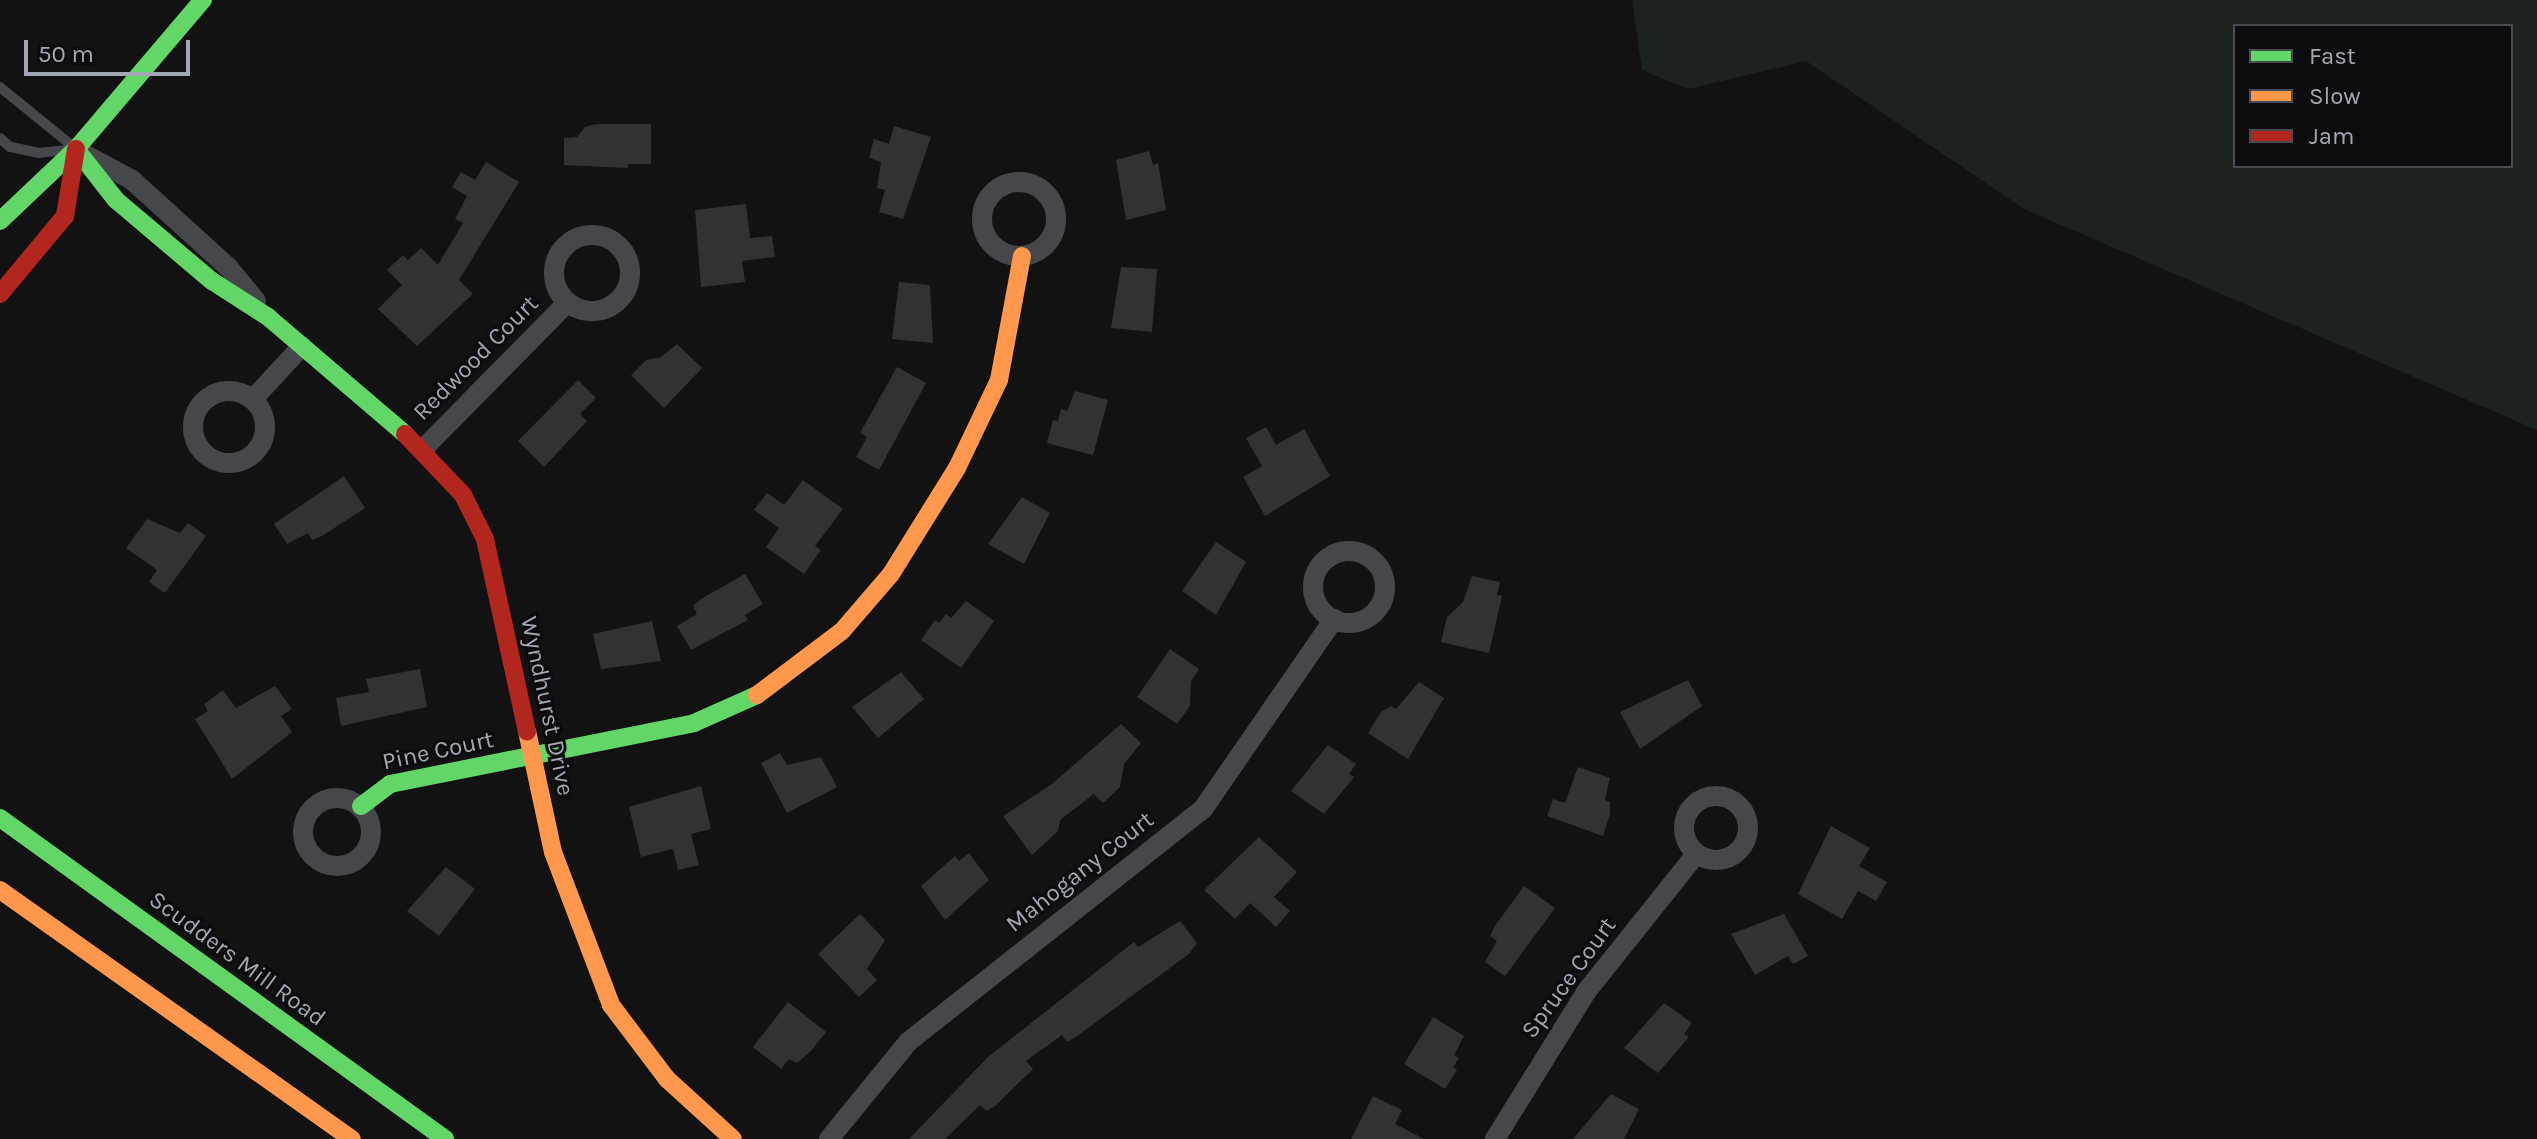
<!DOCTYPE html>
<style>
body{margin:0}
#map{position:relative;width:2537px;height:1139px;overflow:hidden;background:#121212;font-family:Karla,sans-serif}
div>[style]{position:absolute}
.green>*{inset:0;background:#1c221d}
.building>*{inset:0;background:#323235}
.lane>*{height:10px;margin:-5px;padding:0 5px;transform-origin:5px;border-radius:5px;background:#46474b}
.street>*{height:20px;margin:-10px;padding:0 10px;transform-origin:10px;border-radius:10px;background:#46474b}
.street>.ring{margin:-10px;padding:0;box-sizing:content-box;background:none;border:20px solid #46474b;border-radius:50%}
.fast>*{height:18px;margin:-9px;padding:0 9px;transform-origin:9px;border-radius:9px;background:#63d668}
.slow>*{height:18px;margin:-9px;padding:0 9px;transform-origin:9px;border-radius:9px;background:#ff974d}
.jam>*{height:18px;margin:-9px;padding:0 9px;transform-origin:9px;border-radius:9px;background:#b3261e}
span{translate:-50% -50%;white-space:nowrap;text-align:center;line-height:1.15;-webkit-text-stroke:6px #0c0c0e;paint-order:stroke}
.street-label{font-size:24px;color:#a3a6b3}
.legend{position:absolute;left:2233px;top:24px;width:280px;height:144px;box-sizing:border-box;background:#0c0c0e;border:2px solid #484a50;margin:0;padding:10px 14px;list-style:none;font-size:24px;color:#a3a6b3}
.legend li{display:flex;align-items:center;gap:16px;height:40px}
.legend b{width:40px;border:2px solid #484a50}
.scale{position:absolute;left:24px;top:40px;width:166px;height:36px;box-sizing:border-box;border:4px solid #a3a6b3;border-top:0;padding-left:10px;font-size:24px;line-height:28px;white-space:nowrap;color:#a3a6b3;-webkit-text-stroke:6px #0c0c0e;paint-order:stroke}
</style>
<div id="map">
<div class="green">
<i style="clip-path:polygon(evenodd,1632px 0,2537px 0,2537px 430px,2024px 209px,1806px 61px,1688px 89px,1642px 70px,1632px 0,2235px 26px,2511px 26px,2511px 166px,2235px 166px,2235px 26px)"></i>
</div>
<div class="building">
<i style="clip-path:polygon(596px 124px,651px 124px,651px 164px,628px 164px,628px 168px,564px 165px,564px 138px,577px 137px,585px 127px)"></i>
<i style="clip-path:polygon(894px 126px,931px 137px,903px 219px,879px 212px,885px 190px,877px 188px,881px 162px,869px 158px,874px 139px,889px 144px)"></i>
<i style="clip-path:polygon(1149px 151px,1153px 165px,1158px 163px,1166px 210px,1126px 220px,1116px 160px)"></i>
<i style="clip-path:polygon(486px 162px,519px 182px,459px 280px,473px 294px,417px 346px,378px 309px,402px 285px,387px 270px,403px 255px,408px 260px,421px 248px,438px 265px,463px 223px,455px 219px,467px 196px,452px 187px,461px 172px,475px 180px)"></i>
<i style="clip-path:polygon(746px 204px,750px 238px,772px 236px,775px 257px,742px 261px,745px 282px,701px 287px,695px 210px)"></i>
<i style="clip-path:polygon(1121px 267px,1157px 269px,1152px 332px,1111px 328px)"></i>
<i style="clip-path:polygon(899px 282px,930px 285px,933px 343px,892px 339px)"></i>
<i style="clip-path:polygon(677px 344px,702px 368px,664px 408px,631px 375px,646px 360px,661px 357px)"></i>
<i style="clip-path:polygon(897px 367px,926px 383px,879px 470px,856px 457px,867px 437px,860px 433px)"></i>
<i style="clip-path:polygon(578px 380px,596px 398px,580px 414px,587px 421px,544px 467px,518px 441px)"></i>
<i style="clip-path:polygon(1075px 391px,1108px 400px,1093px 455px,1047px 443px,1053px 420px,1058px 421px,1061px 409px,1067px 411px)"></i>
<i style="clip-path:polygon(1266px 427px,1276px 445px,1304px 429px,1330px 476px,1265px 516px,1243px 477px,1262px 466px,1246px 438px)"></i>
<i style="clip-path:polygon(344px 476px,365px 508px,322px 536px,312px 540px,308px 533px,287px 544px,274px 524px)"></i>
<i style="clip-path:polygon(803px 480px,843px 509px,815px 546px,821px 550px,804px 574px,766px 547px,779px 528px,754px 510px,767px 493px,784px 505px)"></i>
<i style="clip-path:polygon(1022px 497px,1050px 513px,1024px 564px,988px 544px)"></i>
<i style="clip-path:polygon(147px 519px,180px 533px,188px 523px,206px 536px,165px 593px,149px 582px,157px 570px,126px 548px)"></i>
<i style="clip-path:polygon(1216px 542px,1246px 562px,1216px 615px,1182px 591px)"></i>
<i style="clip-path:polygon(745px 574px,763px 604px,745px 615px,748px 620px,691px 650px,677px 626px,697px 614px,693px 606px,701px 599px)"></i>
<i style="clip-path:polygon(1472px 576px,1500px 582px,1497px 595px,1502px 596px,1489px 653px,1441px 642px,1447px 617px,1463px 602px)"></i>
<i style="clip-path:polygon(966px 601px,994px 621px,961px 668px,921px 640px,935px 620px,939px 623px,946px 614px,951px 618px)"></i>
<i style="clip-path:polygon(652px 621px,661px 661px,601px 669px,593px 634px)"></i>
<i style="clip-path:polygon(1170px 649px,1199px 669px,1191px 681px,1190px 706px,1177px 724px,1137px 697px)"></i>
<i style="clip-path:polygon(420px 669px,427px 707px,341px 726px,336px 698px,369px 692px,366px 679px)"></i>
<i style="clip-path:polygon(901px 672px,924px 699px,878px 738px,852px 707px)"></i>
<i style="clip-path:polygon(1688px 680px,1702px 706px,1640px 749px,1620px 712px)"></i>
<i style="clip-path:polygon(1419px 682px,1444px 698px,1408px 759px,1368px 733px,1381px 712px,1391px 706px,1396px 709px)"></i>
<i style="clip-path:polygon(275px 686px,292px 709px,281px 716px,292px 732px,232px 779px,195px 719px,208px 711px,204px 704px,223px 690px,236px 708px)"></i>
<i style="clip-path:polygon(1121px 724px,1141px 743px,1124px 764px,1120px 787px,1103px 803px,1094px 794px,1060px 820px,1058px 831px,1032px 855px,1003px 816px,1052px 784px)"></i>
<i style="clip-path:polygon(1328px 745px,1356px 764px,1349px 774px,1354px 777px,1324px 814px,1291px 791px)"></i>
<i style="clip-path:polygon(780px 753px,787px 765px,821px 757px,837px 787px,787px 813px,761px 763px)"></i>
<i style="clip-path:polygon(1578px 767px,1610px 778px,1605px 800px,1610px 802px,1610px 814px,1603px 836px,1547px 816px,1553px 799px,1565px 803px)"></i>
<i style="clip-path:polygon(701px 786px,711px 829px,691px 834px,699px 865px,678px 870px,673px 849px,641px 857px,629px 807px)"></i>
<i style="clip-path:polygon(1831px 826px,1870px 848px,1859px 866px,1887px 882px,1876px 901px,1858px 891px,1842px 919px,1798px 894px)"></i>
<i style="clip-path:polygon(1259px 837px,1297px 872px,1274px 897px,1290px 911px,1276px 927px,1250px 903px,1235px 919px,1204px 890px)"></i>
<i style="clip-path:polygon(969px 853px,989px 880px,945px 920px,921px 886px,955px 856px,959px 861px)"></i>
<i style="clip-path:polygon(446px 867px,475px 889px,439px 936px,407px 911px)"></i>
<i style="clip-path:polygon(1524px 886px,1555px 908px,1505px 976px,1485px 962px,1497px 941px,1490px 936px,1495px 926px)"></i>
<i style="clip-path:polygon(860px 914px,885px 940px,867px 969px,877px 980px,859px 997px,818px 954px)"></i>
<i style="clip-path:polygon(1784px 914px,1808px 956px,1793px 964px,1788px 956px,1755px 975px,1731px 934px)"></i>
<i style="clip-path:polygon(1180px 921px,1197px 943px,1189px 954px,1077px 1036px,1067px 1042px,1062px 1035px,1026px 1061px,1033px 1069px,995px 1106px,987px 1111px,980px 1105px,945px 1139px,909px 1139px,988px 1057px,1134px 942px,1138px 947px)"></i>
<i style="clip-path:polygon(788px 1002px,826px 1032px,811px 1051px,797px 1063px,789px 1059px,781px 1069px,753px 1047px)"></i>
<i style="clip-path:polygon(1664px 1003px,1692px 1023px,1684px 1034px,1689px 1037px,1658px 1073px,1624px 1048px)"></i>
<i style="clip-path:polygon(1433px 1017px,1464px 1036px,1454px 1055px,1459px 1058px,1453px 1067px,1457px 1070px,1445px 1089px,1404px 1064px)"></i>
<i style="clip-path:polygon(1611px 1094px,1639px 1109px,1624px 1139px,1573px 1139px)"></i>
<i style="clip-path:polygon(1373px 1096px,1402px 1110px,1395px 1124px,1424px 1139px,1351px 1139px)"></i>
</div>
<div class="lane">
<i style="left:0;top:87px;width:98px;rotate:39.2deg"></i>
<i style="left:76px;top:149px;width:37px;rotate:174deg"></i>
<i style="left:39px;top:153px;width:30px;rotate:-168deg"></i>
<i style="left:10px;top:147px;width:13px;rotate:-138deg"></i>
</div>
<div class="street">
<i style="left:84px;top:154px;width:55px;rotate:28.4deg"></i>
<i style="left:132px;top:180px;width:130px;rotate:42.2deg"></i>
<i style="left:228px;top:267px;width:44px;rotate:50.5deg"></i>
<i class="ring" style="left:982px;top:182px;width:54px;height:54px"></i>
<i class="ring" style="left:554px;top:235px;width:56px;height:56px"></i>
<i class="ring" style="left:193px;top:391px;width:52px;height:52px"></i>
<i style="left:253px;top:399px;width:72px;rotate:-47.2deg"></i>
<i style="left:423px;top:449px;width:205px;rotate:-45.4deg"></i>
<i class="ring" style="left:1313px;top:551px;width:52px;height:52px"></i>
<i class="ring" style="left:1684px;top:796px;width:44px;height:44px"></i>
<i class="ring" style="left:303px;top:798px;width:48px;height:48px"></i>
<i style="left:829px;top:1139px;width:125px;rotate:-50.8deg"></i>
<i style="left:908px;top:1042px;width:376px;rotate:-38.3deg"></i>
<i style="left:1203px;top:809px;width:231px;rotate:-55.4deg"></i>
<i style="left:1495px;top:1139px;width:173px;rotate:-58.2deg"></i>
<i style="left:1586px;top:992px;width:176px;rotate:-51.4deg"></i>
</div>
<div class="fast">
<i style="left:76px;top:149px;width:65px;rotate:51.9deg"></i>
<i style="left:116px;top:200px;width:126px;rotate:40.2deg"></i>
<i style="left:212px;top:281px;width:67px;rotate:32.7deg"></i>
<i style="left:268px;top:317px;width:180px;rotate:40.5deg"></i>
<i style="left:0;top:221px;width:105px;rotate:-43.5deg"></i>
<i style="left:76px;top:149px;width:196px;rotate:-49.6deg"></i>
<i style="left:361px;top:806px;width:36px;rotate:-37deg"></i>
<i style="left:390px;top:784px;width:310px;rotate:-11.3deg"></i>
<i style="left:694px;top:723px;width:69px;rotate:-24deg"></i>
<i style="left:0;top:818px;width:549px;rotate:35.8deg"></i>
</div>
<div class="slow">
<i style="left:757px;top:695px;width:106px;rotate:-37deg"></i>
<i style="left:842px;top:631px;width:75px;rotate:-49.3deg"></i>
<i style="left:891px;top:574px;width:125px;rotate:-58.1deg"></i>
<i style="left:957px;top:468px;width:98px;rotate:-64.5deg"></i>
<i style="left:999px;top:380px;width:126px;rotate:-79.5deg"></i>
<i style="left:527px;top:731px;width:124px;rotate:77.9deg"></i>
<i style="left:553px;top:852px;width:164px;rotate:69.2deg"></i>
<i style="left:611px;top:1005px;width:93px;rotate:52.9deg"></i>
<i style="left:667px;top:1079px;width:89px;rotate:42.3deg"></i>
<i style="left:0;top:890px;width:431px;rotate:35.3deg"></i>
</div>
<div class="jam">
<i style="left:0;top:294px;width:102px;rotate:-50.2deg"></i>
<i style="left:65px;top:216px;width:68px;rotate:-80.7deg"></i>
<i style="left:405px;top:434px;width:84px;rotate:46.4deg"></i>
<i style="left:463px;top:495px;width:49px;rotate:63.4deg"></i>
<i style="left:485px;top:539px;width:197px;rotate:77.7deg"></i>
</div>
<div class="street-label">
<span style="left:476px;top:358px;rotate:-45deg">Redwood Court</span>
<span style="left:547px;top:706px;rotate:78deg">Wyndhurst Drive</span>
<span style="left:438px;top:751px;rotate:-12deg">Pine Court</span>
<span style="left:1080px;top:872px;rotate:-38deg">Mahogany Court</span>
<span style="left:237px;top:959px;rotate:36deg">Scudders Mill Road</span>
<span style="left:1569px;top:978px;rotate:-54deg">Spruce Court</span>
</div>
<ul class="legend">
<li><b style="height:10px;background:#63d668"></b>Fast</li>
<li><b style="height:10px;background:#ff974d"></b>Slow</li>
<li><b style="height:10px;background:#b3261e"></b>Jam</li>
</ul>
<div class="scale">50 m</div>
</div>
